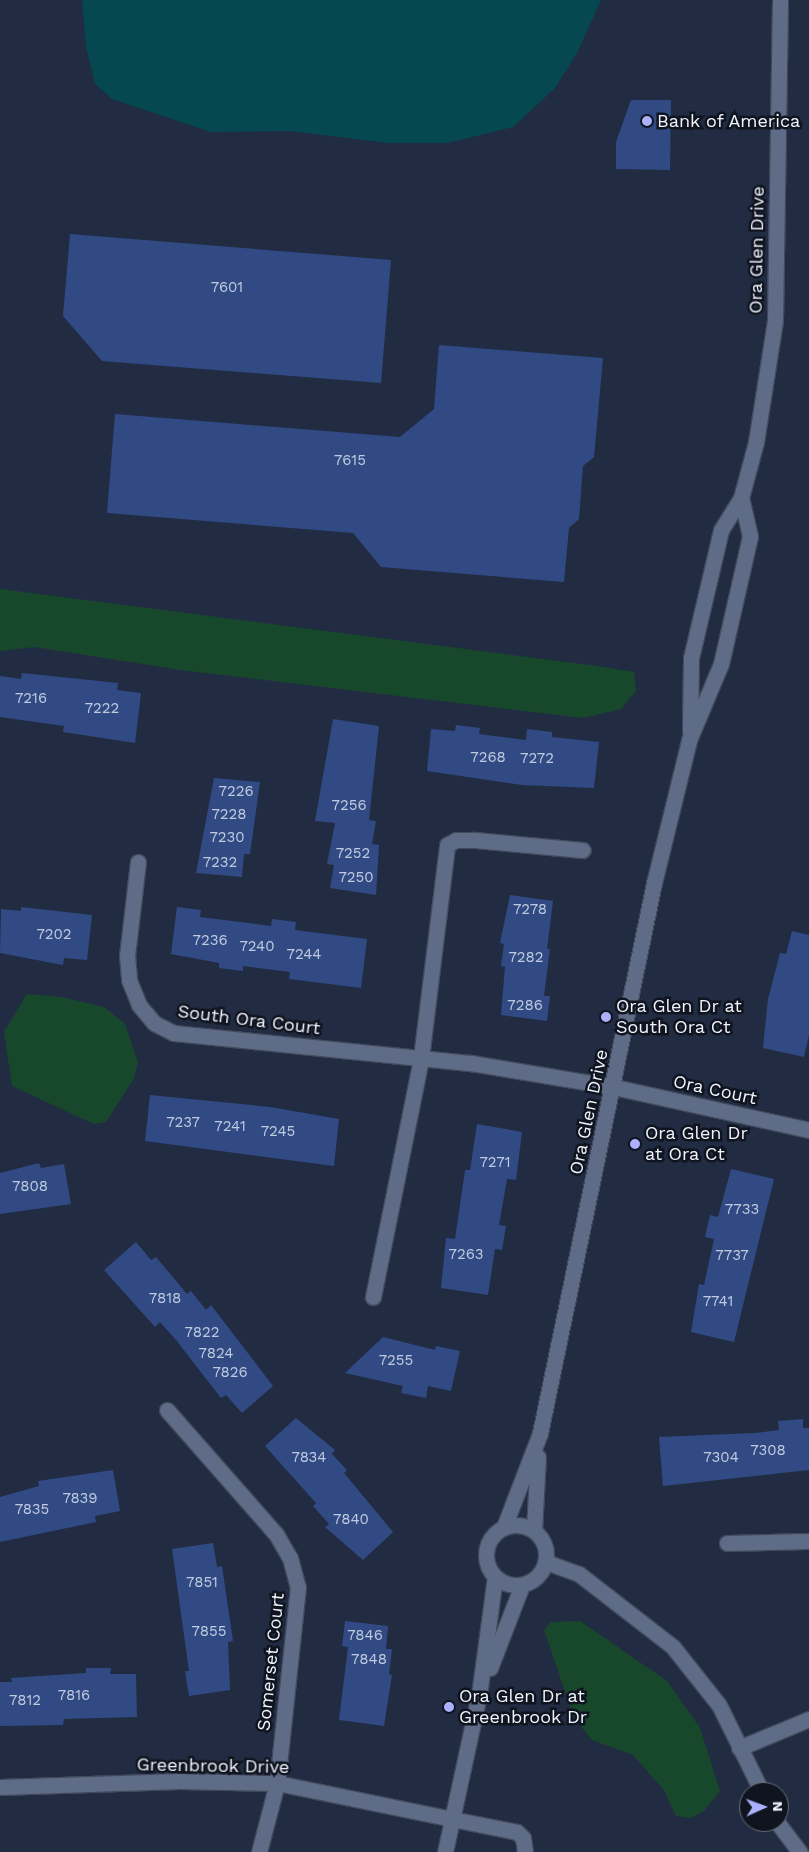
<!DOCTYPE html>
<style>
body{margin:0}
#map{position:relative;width:809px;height:1852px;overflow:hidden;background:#212c43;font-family:"Work Sans",sans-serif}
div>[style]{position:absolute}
.green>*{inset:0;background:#18482b}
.water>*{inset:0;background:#054850}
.building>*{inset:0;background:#314a84}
.roads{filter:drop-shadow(1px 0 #414a5c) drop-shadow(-1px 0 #414a5c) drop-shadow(0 1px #414a5c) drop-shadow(0 -1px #414a5c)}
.street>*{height:15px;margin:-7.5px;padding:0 7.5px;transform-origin:7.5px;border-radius:7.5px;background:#5f6c87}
.secondary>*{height:15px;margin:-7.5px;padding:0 7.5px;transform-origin:7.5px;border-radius:7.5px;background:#5f6c87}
.secondary>.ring{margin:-7.5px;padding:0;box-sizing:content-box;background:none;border:15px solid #5f6c87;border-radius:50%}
.dots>*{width:14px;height:14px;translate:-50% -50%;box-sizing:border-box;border:2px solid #0f141f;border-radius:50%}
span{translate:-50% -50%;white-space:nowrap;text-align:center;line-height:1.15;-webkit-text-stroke:5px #0f141f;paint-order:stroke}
.number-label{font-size:15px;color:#c0cadf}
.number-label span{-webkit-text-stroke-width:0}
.poi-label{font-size:18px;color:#eff4fd}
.left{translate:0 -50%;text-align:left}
.street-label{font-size:18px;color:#eff4fd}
.north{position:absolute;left:739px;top:1782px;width:50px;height:50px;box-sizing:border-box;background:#0f141f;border:1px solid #696e78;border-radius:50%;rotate:88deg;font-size:14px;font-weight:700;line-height:20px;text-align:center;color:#eff4fd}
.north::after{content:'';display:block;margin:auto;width:18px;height:22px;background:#aab0fb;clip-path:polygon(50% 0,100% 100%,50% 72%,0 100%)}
</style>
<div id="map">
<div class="green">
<i style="clip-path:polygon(0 589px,590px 665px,634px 672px,636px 691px,621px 709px,583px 718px,181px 670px,34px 647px,0 651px)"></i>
<i style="clip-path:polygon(27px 994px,61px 997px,104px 1007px,125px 1024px,138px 1063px,133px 1080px,106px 1122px,94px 1124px,12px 1086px,4px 1032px)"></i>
<i style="clip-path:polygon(580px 1621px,667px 1681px,700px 1728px,720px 1791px,704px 1811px,690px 1818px,676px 1816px,664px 1790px,633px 1755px,592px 1740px,574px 1718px,544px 1630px,551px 1622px)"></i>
</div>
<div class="water">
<i style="clip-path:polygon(82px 0,601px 0,577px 53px,555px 88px,513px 127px,447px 143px,389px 143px,289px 131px,211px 132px,112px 99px,95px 84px,86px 47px)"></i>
</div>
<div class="building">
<i style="clip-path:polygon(631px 100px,671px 100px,670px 170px,616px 169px,616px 142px)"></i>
<i style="clip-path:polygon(70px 234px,391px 260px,381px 383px,102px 361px,63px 316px)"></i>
<i style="clip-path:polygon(439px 345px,603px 358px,594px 457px,583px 466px,579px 519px,569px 528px,564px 582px,381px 567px,353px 533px,107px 513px,115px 414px,400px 437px,434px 409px)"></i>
<i style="clip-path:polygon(22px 673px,118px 683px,117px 690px,141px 693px,135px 743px,63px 732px,64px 726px,0 717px,0 676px,21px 679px)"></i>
<i style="clip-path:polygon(333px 719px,379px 726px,369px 820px,376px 821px,372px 844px,379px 845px,376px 895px,330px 888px,334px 865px,327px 864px,335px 823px,315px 821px)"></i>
<i style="clip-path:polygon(456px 725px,480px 728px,479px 734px,526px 740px,527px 729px,552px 732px,552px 737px,599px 742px,594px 788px,522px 785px,427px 771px,431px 729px,455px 731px)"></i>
<i style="clip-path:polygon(214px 778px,260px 782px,250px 854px,244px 854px,242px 877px,196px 873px)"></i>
<i style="clip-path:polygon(510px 895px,553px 901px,547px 949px,550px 949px,544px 996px,550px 996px,547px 1021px,501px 1015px,505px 967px,501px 966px,504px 944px,500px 943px)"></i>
<i style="clip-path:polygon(21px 907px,92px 915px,87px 960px,64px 958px,63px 965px,0 953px,1px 909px,21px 911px)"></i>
<i style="clip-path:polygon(177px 907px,201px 910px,200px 917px,271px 926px,272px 919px,296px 922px,295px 930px,367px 939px,361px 988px,289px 979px,290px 972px,243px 966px,243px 971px,219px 968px,219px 963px,171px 954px)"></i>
<i style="clip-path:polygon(792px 931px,809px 935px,809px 1035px,804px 1057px,763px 1048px,768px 999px,780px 953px,786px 954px)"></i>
<i style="clip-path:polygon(150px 1095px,270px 1107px,339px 1119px,334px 1166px,145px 1141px)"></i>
<i style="clip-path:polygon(477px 1124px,522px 1132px,516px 1180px,507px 1179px,499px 1225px,506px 1226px,502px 1250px,495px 1249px,488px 1295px,441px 1288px,446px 1238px,455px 1239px,465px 1170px,470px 1170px)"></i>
<i style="clip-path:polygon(39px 1163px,41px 1168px,64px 1164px,71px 1204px,0 1214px,0 1173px)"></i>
<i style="clip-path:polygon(731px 1169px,774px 1179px,734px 1342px,691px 1332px,699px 1284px,704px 1285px,714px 1239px,705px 1237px,710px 1215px,718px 1217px)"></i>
<i style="clip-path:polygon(136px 1242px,151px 1260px,156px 1257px,187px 1294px,191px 1291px,206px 1310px,211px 1305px,273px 1386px,242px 1413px,226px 1395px,221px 1398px,176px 1340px,160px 1322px,155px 1327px,104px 1270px)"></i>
<i style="clip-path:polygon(383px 1337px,435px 1350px,436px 1346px,460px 1351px,451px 1391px,428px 1386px,426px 1398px,401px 1393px,403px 1386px,345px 1373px)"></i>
<i style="clip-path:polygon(296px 1418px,335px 1450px,332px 1454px,347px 1470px,344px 1473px,393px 1532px,363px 1560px,325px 1527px,329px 1524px,313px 1506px,316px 1503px,265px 1446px)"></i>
<i style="clip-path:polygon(803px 1419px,803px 1428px,809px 1428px,809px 1470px,663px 1486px,659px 1437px,755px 1433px,779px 1430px,778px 1421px)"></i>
<i style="clip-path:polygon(113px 1470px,120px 1511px,95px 1516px,96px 1522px,0 1542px,0 1497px,39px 1486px,38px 1481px)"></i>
<i style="clip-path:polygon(213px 1543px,217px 1567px,222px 1566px,233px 1641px,228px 1642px,230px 1690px,189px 1696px,185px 1671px,189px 1671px,172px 1549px)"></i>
<i style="clip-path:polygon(345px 1621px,388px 1626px,386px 1649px,392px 1649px,389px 1674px,392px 1675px,384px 1726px,339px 1720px,348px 1647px,342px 1646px)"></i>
<i style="clip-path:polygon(86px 1668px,111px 1668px,110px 1674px,136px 1674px,137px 1717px,64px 1719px,63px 1725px,0 1726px,0 1682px,12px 1682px,11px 1678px,86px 1673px)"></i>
</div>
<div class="roads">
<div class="street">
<i style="left:138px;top:862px;width:94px;rotate:96.7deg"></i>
<i style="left:127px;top:955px;width:25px;rotate:85deg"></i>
<i style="left:129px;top:980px;width:27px;rotate:68deg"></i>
<i style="left:139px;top:1005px;width:23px;rotate:50deg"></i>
<i style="left:154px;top:1023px;width:22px;rotate:27deg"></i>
<i style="left:174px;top:1033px;width:299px;rotate:5.8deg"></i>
<i style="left:471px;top:1063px;width:145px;rotate:9.5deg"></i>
<i style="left:614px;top:1087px;width:200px;rotate:12.4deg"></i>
<i style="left:373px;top:1297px;width:244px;rotate:-78.6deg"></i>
<i style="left:421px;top:1058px;width:215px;rotate:-83deg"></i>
<i style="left:447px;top:845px;width:10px;rotate:-29deg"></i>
<i style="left:456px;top:840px;width:19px"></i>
<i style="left:475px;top:840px;width:108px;rotate:5.3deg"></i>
<i style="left:167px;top:1410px;width:165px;rotate:48.7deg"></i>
<i style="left:276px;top:1534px;width:28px;rotate:60deg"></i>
<i style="left:290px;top:1558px;width:30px;rotate:75deg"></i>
<i style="left:298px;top:1587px;width:197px;rotate:96.1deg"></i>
<i style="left:277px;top:1783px;width:71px;rotate:104.6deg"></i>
<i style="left:727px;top:1543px;width:82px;rotate:-1.4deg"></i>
<i style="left:546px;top:1562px;width:35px;rotate:20deg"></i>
<i style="left:579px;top:1574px;width:119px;rotate:37.8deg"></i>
<i style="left:673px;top:1647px;width:74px;rotate:51.6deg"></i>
<i style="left:719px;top:1705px;width:97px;rotate:63.7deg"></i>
<i style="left:739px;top:1748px;width:76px;rotate:-22.5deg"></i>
<i style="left:452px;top:1819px;width:66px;rotate:11.3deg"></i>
<i style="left:517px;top:1832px;width:8px;rotate:45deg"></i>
<i style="left:523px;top:1838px;width:14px;rotate:82deg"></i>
<i style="left:777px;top:1822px;width:38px;rotate:53deg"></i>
</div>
<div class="secondary">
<i style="left:690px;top:731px;width:73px;rotate:-89.2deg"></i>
<i style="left:691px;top:658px;width:131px;rotate:-76.8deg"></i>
<i style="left:721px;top:530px;width:38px;rotate:-58deg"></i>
<i style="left:741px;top:498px;width:58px;rotate:-75deg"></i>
<i style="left:756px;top:442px;width:123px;rotate:-81.1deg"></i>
<i style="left:775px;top:320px;width:320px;rotate:-89.1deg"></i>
<i class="ring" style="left:486px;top:1525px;width:45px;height:45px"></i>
<i style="left:504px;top:1527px;width:101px;rotate:-69deg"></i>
<i style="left:540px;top:1433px;width:562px;rotate:-78.29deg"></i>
<i style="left:654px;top:883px;width:147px;rotate:-76.2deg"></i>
<i style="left:689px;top:740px;width:82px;rotate:-67.2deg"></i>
<i style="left:721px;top:664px;width:131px;rotate:-77.2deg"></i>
<i style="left:750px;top:536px;width:39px;rotate:-103deg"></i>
<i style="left:534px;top:1530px;width:73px;rotate:-86.9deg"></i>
<i style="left:490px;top:1668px;width:89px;rotate:-68.9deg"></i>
<i style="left:0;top:1787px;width:179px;rotate:-1.9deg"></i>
<i style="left:179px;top:1781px;width:98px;rotate:1.2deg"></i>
<i style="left:277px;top:1783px;width:179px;rotate:11.6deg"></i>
<i style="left:445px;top:1852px;width:161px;rotate:-77.8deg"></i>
<i style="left:479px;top:1695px;width:119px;rotate:-82.3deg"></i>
</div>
</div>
<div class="dots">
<i style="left:647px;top:121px;background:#aab0fb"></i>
<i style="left:606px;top:1017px;background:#aab0fb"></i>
<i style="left:635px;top:1144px;background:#aab0fb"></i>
<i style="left:449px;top:1707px;background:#aab0fb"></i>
</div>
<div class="number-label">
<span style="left:227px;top:288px">7601</span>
<span style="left:350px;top:461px">7615</span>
<span style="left:31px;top:699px">7216</span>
<span style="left:102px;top:709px">7222</span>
<span style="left:488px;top:758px">7268</span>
<span style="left:537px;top:759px">7272</span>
<span style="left:236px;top:792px">7226</span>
<span style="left:349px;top:806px">7256</span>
<span style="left:229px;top:815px">7228</span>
<span style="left:227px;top:838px">7230</span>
<span style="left:353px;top:854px">7252</span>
<span style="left:220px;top:863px">7232</span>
<span style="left:356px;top:878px">7250</span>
<span style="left:530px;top:910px">7278</span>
<span style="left:54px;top:935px">7202</span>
<span style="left:210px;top:941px">7236</span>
<span style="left:257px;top:947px">7240</span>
<span style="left:304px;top:955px">7244</span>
<span style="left:526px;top:958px">7282</span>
<span style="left:525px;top:1006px">7286</span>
<span style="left:183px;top:1123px">7237</span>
<span style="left:230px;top:1127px">7241</span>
<span style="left:278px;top:1132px">7245</span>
<span style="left:495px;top:1163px">7271</span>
<span style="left:30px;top:1187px">7808</span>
<span style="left:742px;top:1210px">7733</span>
<span style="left:466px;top:1255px">7263</span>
<span style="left:732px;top:1256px">7737</span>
<span style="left:165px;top:1299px">7818</span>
<span style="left:718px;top:1302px">7741</span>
<span style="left:202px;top:1333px">7822</span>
<span style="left:216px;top:1354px">7824</span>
<span style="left:396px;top:1361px">7255</span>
<span style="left:230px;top:1373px">7826</span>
<span style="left:768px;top:1451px">7308</span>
<span style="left:309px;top:1458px">7834</span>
<span style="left:721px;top:1458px">7304</span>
<span style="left:80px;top:1499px">7839</span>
<span style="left:32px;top:1510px">7835</span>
<span style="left:351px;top:1520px">7840</span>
<span style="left:202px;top:1583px">7851</span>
<span style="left:209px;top:1632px">7855</span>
<span style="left:365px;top:1636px">7846</span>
<span style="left:369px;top:1660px">7848</span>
<span style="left:74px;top:1696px">7816</span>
<span style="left:25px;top:1701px">7812</span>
</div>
<div class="poi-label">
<span class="left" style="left:657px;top:121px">Bank of America</span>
<span class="left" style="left:616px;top:1017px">Ora Glen Dr at<br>South Ora Ct</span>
<span class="left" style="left:645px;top:1144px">Ora Glen Dr<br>at Ora Ct</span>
<span class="left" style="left:459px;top:1707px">Ora Glen Dr at<br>Greenbrook Dr</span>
</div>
<div class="street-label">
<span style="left:757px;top:250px;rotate:-89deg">Ora Glen Drive</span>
<span style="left:249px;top:1020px;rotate:7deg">South Ora Court</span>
<span style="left:715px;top:1090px;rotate:12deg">Ora Court</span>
<span style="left:589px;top:1112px;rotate:-78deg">Ora Glen Drive</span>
<span style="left:271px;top:1662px;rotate:-84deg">Somerset Court</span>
<span style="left:213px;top:1766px;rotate:1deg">Greenbrook Drive</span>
</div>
<div class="north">N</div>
</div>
